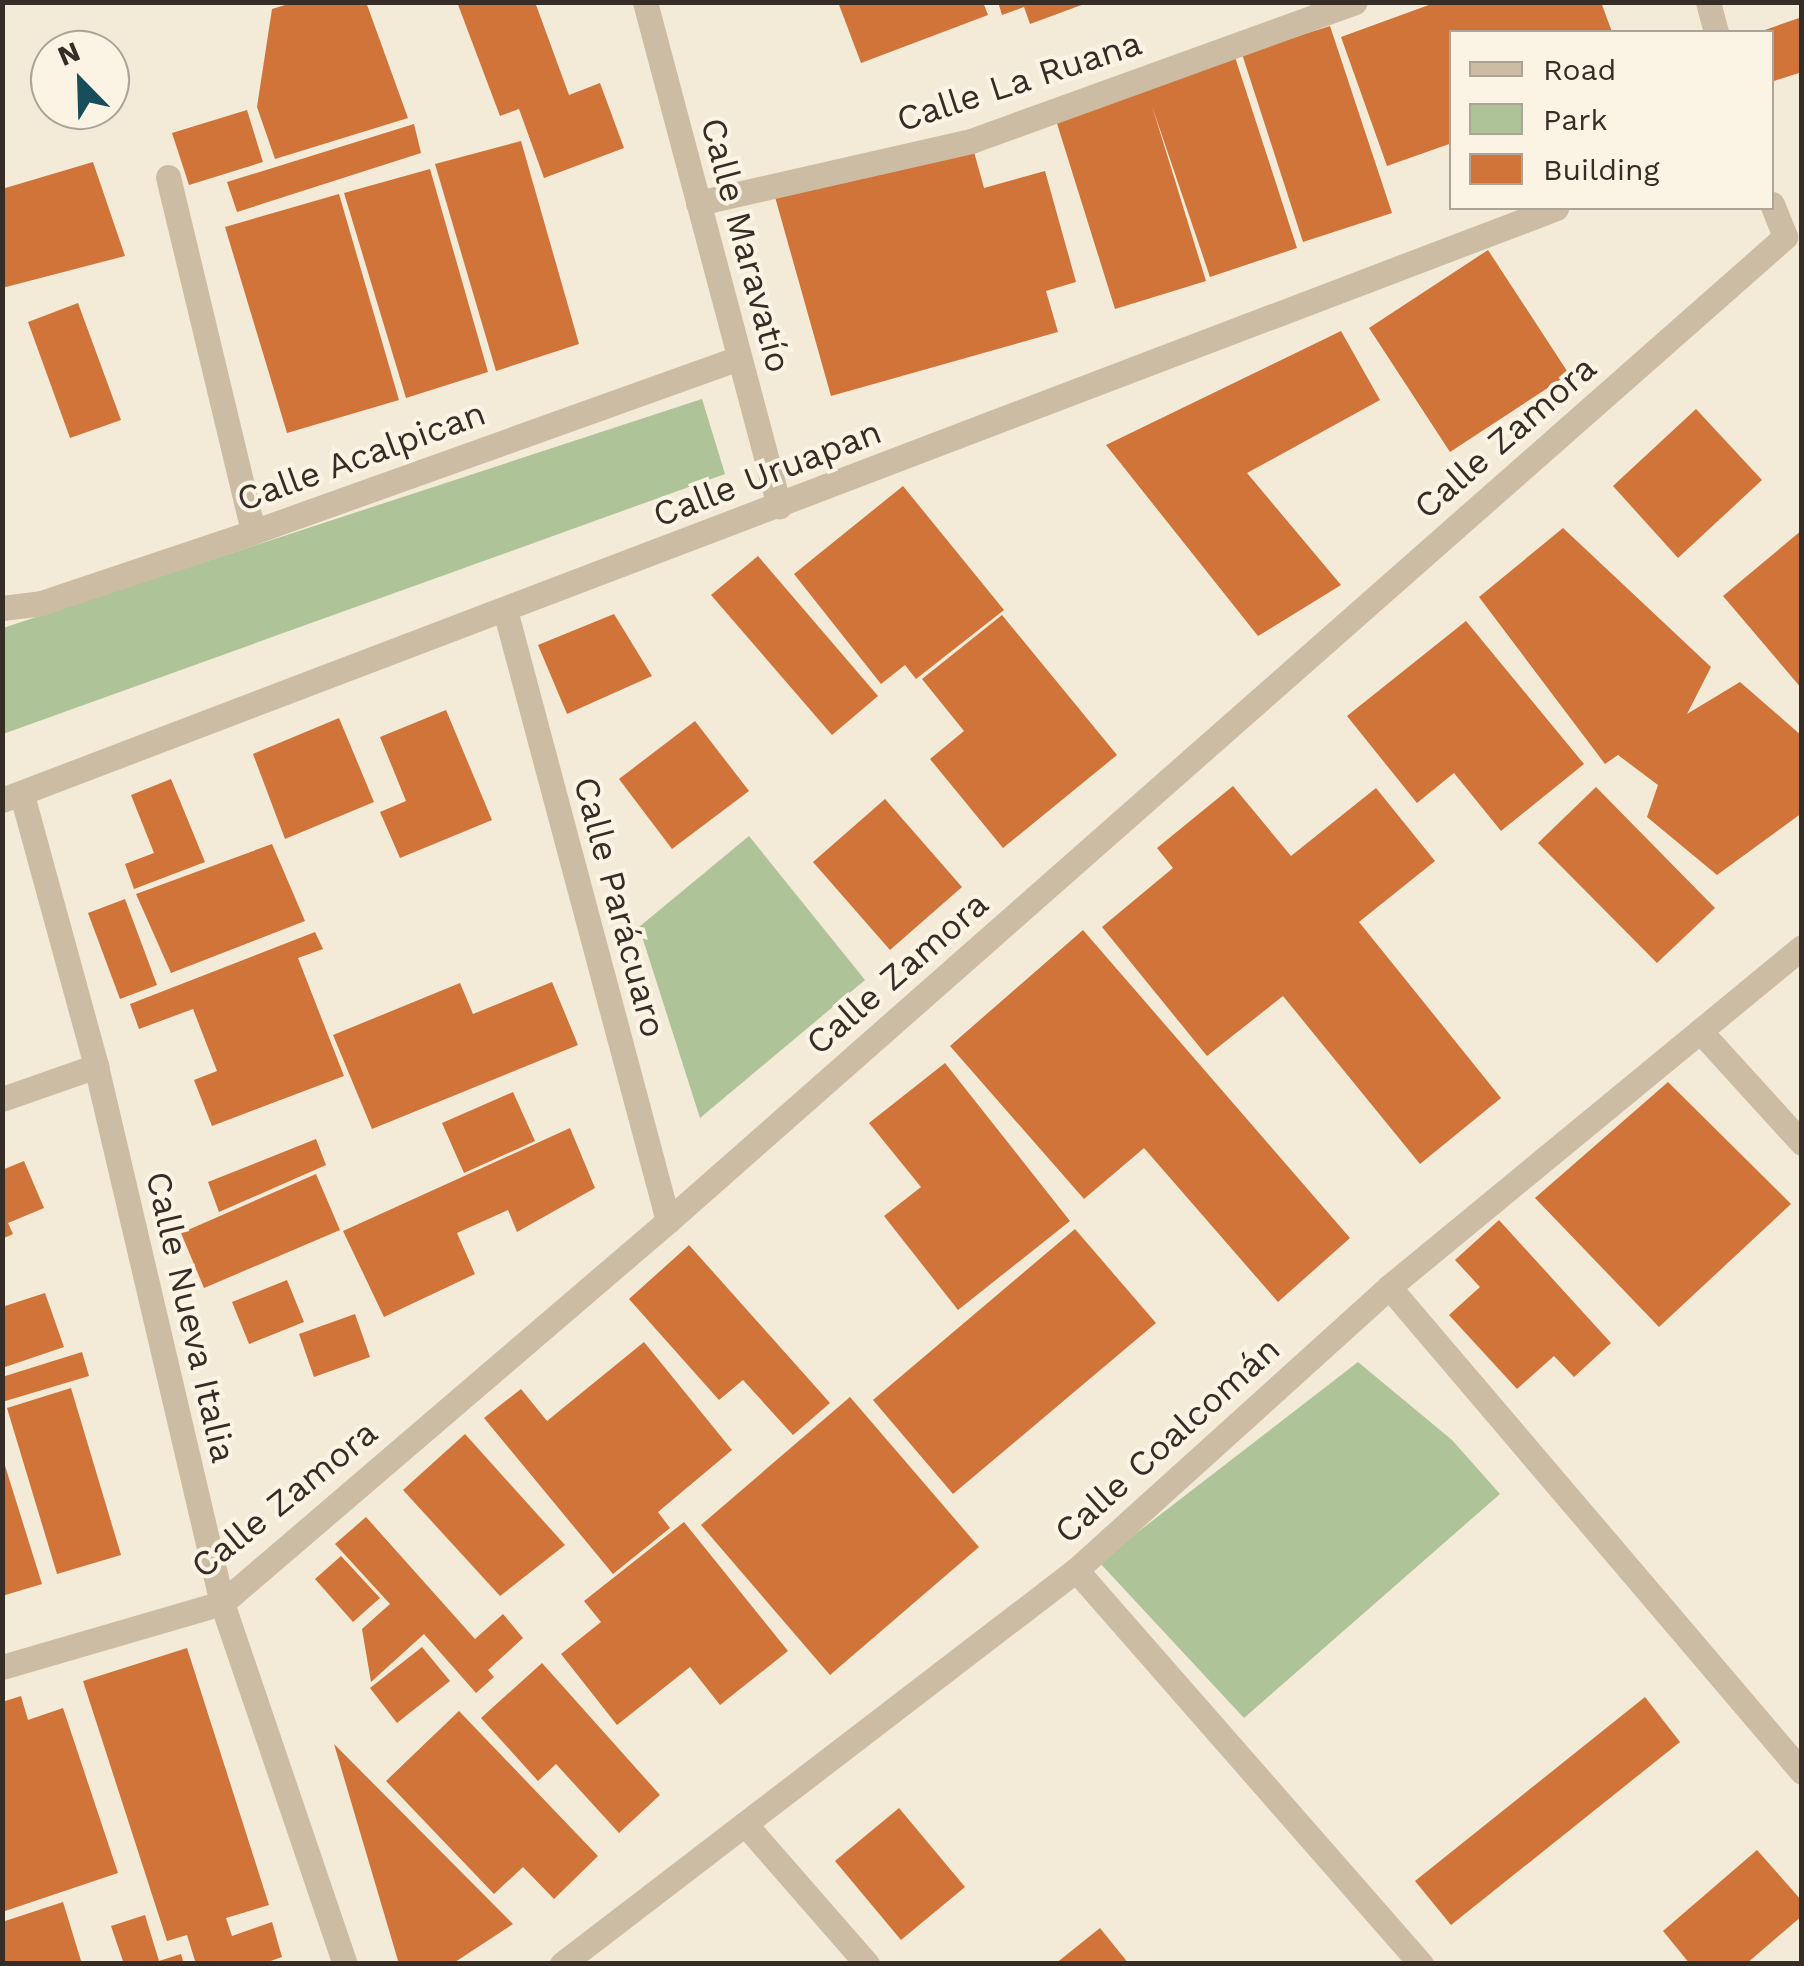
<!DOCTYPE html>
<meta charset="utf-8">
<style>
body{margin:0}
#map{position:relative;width:1804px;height:1966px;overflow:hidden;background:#f3ead8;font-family:"Work Sans",sans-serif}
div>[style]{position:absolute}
.green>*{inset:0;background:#aec397}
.building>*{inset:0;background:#d0743a}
.street>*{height:25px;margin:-12.5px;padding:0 12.5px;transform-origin:12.5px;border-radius:12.5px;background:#ccbca3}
span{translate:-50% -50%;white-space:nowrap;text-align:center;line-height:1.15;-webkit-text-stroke:8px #fbf4e5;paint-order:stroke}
.street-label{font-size:35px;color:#362d26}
.frame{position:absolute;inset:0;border:5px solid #362d26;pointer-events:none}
.legend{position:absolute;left:1449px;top:30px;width:325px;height:180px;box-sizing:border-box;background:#fbf4e5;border:2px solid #aca499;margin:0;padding:12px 18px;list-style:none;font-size:30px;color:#362d26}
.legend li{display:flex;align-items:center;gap:20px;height:50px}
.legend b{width:50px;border:2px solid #aca499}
.north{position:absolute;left:30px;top:30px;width:100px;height:100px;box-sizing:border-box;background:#fbf4e5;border:2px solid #aca499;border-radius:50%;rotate:337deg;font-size:28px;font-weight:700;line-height:40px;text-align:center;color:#362d26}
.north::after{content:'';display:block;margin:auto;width:35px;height:45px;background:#184d5b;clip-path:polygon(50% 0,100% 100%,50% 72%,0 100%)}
</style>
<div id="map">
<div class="green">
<i style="clip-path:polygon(702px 399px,725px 474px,3px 734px,3px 628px)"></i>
<i style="clip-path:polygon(749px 836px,865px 980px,700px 1118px,639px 927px)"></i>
<i style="clip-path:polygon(1358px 1362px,1452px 1440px,1500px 1494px,1244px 1718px,1099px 1562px)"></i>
</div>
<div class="building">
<i style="clip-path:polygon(295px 2px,366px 2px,408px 118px,275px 159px,257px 107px,272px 9px)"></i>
<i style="clip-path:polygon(457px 2px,535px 2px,569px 95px,600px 83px,624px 148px,544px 178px,519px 109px,500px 116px)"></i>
<i style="clip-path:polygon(838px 2px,983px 2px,988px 15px,861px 63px)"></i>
<i style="clip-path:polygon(998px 2px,1087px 2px,1087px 3px,1030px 24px,1024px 7px,1002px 15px)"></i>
<i style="clip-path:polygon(1437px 2px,1601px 2px,1612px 32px,1452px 32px,1452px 143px,1387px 166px,1341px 37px)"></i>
<i style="clip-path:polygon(1802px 17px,1802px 72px,1774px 81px,1772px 32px,1759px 32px)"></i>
<i style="clip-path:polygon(1330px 26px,1392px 213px,1303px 242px,1242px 54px)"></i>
<i style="clip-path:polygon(1234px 54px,1297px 248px,1210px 277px,1152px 106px,1206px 281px,1115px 309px,1054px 114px)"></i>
<i style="clip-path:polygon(247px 110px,263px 162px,189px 185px,172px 133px)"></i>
<i style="clip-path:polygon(414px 124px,421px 153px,237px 212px,227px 182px)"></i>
<i style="clip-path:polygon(521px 141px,579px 344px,496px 371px,435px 164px)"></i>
<i style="clip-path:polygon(971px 141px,984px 188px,1045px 171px,1076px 282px,1046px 291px,1058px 332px,831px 396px,775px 197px)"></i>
<i style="clip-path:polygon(93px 162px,125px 256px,2px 288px,2px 189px)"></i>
<i style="clip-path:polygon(430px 169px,488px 372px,406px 398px,344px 193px)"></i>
<i style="clip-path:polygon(339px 194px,399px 400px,287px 433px,225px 227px)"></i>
<i style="clip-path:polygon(1488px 250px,1569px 374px,1450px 452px,1369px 328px)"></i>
<i style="clip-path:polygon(78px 303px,121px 420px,70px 438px,28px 322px)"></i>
<i style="clip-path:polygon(1341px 331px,1380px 400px,1247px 473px,1341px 585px,1258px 636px,1106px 445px)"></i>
<i style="clip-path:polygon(1696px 409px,1762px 480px,1678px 558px,1613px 486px)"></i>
<i style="clip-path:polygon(903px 486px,1004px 610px,916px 679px,905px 665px,881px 684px,794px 574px)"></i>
<i style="clip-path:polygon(1563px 528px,1711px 667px,1687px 714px,1740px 682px,1802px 736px,1802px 813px,1717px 875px,1647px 817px,1658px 785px,1618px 755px,1605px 764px,1479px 597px)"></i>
<i style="clip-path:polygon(1802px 530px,1802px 689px,1723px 596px)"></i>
<i style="clip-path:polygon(758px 556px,878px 696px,832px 735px,711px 595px)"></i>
<i style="clip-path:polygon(614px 614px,652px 676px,567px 714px,538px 645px)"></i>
<i style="clip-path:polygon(1002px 615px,1117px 755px,1003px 848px,930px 759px,964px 731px,922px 679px)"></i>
<i style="clip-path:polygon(1466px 621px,1584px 764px,1501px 831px,1454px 773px,1417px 803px,1347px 716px)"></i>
<i style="clip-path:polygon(446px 710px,492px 820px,400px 858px,380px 812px,406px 801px,380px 737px)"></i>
<i style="clip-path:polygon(339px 718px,374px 802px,285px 839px,253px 754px)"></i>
<i style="clip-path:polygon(695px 721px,749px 791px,672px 849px,619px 779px)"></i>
<i style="clip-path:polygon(171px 779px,205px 862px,134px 889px,125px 864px,154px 853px,131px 795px)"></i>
<i style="clip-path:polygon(1233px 786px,1291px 856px,1376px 788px,1435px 861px,1359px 922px,1501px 1098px,1420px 1164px,1283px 996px,1207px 1056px,1102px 927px,1173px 868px,1157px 848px)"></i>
<i style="clip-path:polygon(1596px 787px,1715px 908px,1657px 963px,1538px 843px)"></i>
<i style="clip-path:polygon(885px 799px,962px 887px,890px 950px,813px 862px)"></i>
<i style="clip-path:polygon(272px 844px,305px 921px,171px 973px,136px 894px)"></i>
<i style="clip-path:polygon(125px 899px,157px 985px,120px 999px,88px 913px)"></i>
<i style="clip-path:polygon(1083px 930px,1350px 1238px,1278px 1302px,1144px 1148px,1084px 1199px,950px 1046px)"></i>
<i style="clip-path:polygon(315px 932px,323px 949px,298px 958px,344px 1076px,212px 1126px,194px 1080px,217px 1071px,193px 1009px,139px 1029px,130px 1004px)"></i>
<i style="clip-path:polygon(552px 982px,578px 1045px,372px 1129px,333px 1035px,460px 983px,473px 1014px)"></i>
<i style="clip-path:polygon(945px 1063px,1070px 1221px,958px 1310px,884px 1216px,921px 1187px,869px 1123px)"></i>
<i style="clip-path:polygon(1668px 1082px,1791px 1204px,1659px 1327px,1535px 1198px)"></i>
<i style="clip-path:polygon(513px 1092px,535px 1141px,464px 1173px,442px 1123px)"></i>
<i style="clip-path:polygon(570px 1128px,595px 1188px,517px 1232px,508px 1210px,457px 1233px,475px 1274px,384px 1317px,343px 1231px)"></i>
<i style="clip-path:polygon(316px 1139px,326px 1165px,219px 1212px,208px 1182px)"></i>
<i style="clip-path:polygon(24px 1161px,44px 1208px,8px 1223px,13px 1234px,2px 1239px,2px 1170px)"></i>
<i style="clip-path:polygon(316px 1174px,340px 1230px,204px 1288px,181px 1233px)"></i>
<i style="clip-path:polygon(1499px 1220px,1611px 1343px,1574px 1377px,1554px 1356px,1517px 1389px,1449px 1315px,1480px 1287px,1455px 1260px)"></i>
<i style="clip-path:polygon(1075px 1229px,1156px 1323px,953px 1494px,873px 1400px)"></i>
<i style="clip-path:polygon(689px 1245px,830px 1403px,793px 1435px,743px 1380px,719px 1400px,629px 1299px)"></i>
<i style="clip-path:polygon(287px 1280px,304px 1322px,249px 1344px,232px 1302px)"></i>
<i style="clip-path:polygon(45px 1293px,64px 1347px,2px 1368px,2px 1307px)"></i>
<i style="clip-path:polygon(355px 1314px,370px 1357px,314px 1377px,299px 1334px)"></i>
<i style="clip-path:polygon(644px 1342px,732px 1450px,658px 1512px,670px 1528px,613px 1574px,484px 1418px,521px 1389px,547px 1421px)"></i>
<i style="clip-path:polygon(82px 1352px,89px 1376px,2px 1402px,2px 1377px)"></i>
<i style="clip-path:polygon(71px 1388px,121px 1555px,57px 1574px,7px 1408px)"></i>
<i style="clip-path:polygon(850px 1397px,979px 1547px,830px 1675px,701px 1525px)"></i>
<i style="clip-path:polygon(465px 1434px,565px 1545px,500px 1596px,403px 1490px)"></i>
<i style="clip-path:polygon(2px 1456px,42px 1584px,2px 1596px)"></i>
<i style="clip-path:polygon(366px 1517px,475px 1639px,503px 1614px,523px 1638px,488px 1670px,494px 1677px,476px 1693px,424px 1634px,371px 1682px,362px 1629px,390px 1604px,335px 1544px)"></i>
<i style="clip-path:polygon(684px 1522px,788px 1651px,720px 1705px,690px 1667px,617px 1725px,561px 1654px,601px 1622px,584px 1601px)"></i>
<i style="clip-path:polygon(341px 1556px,380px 1598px,353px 1622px,315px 1579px)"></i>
<i style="clip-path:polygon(422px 1647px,450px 1681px,397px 1723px,370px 1688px)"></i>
<i style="clip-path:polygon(187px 1648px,269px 1905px,226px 1918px,232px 1936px,272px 1922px,282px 1957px,262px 1964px,196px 1964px,187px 1935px,167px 1941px,83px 1681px)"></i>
<i style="clip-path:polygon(542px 1663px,660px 1795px,619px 1833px,556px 1764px,538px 1781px,481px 1718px)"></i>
<i style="clip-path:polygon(21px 1696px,28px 1720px,63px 1708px,118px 1873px,2px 1912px,2px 1702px)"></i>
<i style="clip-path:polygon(1645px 1697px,1680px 1742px,1451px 1925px,1415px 1881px)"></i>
<i style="clip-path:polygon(459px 1711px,598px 1856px,554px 1899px,523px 1867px,494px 1894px,386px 1781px)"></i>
<i style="clip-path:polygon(334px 1744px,513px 1924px,452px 1964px,399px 1964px)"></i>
<i style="clip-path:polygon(899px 1808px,965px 1887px,901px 1940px,835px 1861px)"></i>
<i style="clip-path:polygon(1757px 1850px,1802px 1901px,1802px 1916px,1746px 1964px,1690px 1964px,1663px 1931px)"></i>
<i style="clip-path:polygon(63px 1902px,82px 1964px,2px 1964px,2px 1922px)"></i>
<i style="clip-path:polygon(145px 1915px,159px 1961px,181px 1954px,184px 1964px,124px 1964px,111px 1926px)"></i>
<i style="clip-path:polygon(1100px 1928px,1129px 1964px,1055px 1964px)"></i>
</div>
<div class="street">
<i style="left:645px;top:2px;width:522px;rotate:75.11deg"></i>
<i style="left:1708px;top:2px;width:31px;rotate:75deg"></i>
<i style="left:168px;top:177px;width:365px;rotate:76.5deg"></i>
<i style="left:698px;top:203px;width:280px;rotate:-12.8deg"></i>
<i style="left:971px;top:141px;width:408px;rotate:-19.9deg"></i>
<i style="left:1772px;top:204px;width:35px;rotate:68deg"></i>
<i style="left:2px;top:608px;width:39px;rotate:-7deg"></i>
<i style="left:41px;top:603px;width:224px;rotate:-18.5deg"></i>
<i style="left:253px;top:532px;width:516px;rotate:-19.7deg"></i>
<i style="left:505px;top:610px;width:632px;rotate:75.06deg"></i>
<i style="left:22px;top:795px;width:281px;rotate:74.7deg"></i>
<i style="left:96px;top:1066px;width:552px;rotate:76.8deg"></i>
<i style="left:222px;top:1603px;width:381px;rotate:71.2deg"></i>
<i style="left:2px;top:800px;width:1663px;rotate:-20.85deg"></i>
<i style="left:1700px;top:1031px;width:151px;rotate:47.7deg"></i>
<i style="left:2px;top:1099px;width:100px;rotate:-19.3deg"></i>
<i style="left:1389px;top:1287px;width:637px;rotate:49.58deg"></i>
<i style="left:1076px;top:1570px;width:524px;rotate:48.79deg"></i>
<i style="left:2px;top:1667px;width:229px;rotate:-16.2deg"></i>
<i style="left:222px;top:1603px;width:587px;rotate:-40.58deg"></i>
<i style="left:668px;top:1221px;width:1489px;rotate:-41.38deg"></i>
<i style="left:745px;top:1824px;width:186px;rotate:48.9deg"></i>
<i style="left:562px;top:1964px;width:648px;rotate:-37.47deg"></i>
<i style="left:1076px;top:1570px;width:422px;rotate:-42.1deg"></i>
<i style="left:1389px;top:1287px;width:535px;rotate:-39.46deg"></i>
</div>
<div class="street-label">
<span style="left:1019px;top:81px;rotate:-18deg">Calle La Ruana</span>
<span style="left:746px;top:245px;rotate:75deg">Calle Maravatío</span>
<span style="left:1505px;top:437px;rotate:-41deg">Calle Zamora</span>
<span style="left:361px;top:456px;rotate:-20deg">Calle Acalpican</span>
<span style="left:767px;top:473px;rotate:-21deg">Calle Uruapan</span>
<span style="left:620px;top:907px;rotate:75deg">Calle Parácuaro</span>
<span style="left:897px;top:973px;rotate:-41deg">Calle Zamora</span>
<span style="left:191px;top:1317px;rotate:77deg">Calle Nueva Italia</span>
<span style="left:1167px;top:1440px;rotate:-42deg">Calle Coalcomán</span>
<span style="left:284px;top:1499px;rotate:-39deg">Calle Zamora</span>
</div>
<div class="frame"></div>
<ul class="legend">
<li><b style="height:12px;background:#ccbca3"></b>Road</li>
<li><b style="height:28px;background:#aec397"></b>Park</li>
<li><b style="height:28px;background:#d0743a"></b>Building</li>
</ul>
<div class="north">N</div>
</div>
